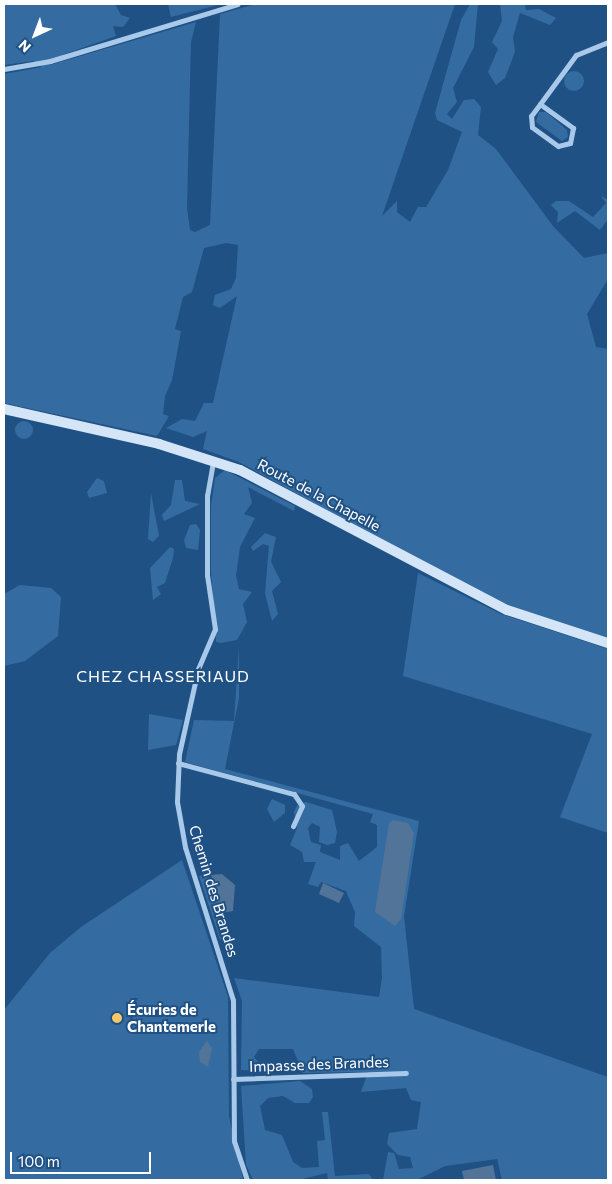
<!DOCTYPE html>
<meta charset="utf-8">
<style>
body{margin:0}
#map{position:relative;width:612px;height:1184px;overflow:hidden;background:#205184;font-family:Commissioner,sans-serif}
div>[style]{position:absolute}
.green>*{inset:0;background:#346ca2}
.round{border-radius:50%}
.water>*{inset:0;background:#527499}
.street>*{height:5px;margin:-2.5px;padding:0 2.5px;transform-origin:2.5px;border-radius:2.5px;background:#a8c9e9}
.secondary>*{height:10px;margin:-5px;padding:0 5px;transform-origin:5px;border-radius:5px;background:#d3e5f7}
.dots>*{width:14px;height:14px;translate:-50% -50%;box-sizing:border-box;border:2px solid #205184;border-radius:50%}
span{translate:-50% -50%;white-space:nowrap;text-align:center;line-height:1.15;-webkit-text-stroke:4px #205184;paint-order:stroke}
.street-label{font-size:15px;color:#fff}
.poi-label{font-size:15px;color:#fff;font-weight:700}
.left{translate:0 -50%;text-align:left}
.neighbourhood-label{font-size:16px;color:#fff;letter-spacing:1px}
.frame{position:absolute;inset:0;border:5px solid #fff;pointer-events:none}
.north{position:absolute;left:10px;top:10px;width:50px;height:50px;-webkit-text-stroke:4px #205184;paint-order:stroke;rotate:223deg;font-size:14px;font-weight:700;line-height:20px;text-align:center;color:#fff}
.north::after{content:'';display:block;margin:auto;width:18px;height:22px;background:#fff;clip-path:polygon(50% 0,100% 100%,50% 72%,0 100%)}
.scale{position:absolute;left:10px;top:1152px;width:141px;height:22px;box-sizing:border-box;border:2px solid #fff;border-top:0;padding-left:6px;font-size:15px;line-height:18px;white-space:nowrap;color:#fff;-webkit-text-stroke:4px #205184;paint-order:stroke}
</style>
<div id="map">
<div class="green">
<i style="clip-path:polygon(4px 4px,115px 4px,121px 15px,130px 18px,123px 27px,113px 26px,116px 36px,62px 55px,50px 65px,196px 22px,191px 42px,187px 208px,190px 230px,195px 232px,210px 225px,220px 14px,256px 4px,455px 4px,382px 216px,397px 201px,397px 212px,410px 222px,418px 207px,426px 207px,448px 170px,462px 132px,437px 120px,435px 113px,461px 20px,470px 4px,478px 4px,474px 47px,453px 88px,457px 102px,447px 114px,452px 119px,464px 100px,474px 99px,481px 107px,478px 135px,496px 149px,553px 226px,584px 258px,608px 253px,608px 279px,587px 314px,596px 347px,608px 349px,608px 638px,515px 608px,466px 586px,239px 462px,203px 449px,207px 431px,193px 437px,166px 428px,182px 419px,195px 421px,204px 403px,213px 403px,237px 296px,220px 308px,213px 305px,215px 295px,231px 289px,236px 278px,238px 245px,226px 243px,204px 248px,192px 292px,183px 297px,175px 329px,181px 331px,172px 380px,165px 396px,163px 414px,169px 416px,157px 436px,4px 403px,4px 74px,42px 67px,34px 61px,4px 65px)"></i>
<i style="clip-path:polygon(168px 4px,222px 4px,171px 17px)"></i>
<i style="clip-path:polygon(500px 4px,525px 4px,526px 10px,539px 9px,556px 18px,550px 25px,520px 13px,513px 37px,515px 52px,505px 78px,496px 85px,488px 72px,498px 49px,492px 42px,502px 21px)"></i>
<i class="round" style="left:564px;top:71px;width:20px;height:20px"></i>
<i style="clip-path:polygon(539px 112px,546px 112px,567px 130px,568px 137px,562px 141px,536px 122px)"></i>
<i style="clip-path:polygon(601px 196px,608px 200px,608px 219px,600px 230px,575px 211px,557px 223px,558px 212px,551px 205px,556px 201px,569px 201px,593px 217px,606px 203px)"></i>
<i class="round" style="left:15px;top:421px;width:18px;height:18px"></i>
<i style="clip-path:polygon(225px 470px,295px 506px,294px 511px,248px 487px,252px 503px,244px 514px,255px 518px,240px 547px,236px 576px,239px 589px,252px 592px,243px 604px,247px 622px,237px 640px,221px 643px,216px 642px,211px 572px,211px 506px,215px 478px)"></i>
<i style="clip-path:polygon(97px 478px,104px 481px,107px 493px,89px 498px,87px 492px)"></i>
<i style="clip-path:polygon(175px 480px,182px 480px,185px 501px,200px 504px,164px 521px,162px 515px,171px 505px)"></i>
<i style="clip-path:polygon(151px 493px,159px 536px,153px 542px,148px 539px)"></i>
<i style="clip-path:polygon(196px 524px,200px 530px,198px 550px,186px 548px,184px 540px,190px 525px)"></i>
<i style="clip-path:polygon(265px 533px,276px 537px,271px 562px,281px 582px,272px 591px,278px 614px,272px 621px,265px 593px,269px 546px,263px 544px,253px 551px,251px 547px)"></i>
<i style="clip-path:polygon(170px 547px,174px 549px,173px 558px,165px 583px,157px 587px,161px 594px,153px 600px,150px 568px)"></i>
<i style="clip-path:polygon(418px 573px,501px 614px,608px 649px,608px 833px,560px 817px,592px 734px,403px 676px)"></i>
<i style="clip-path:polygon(20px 585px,51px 588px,61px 597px,58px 636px,25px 661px,4px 666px,4px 594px)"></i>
<i style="clip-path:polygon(239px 647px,239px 698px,225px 769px,419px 821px,404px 916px,414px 1009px,608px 1077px,608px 1180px,502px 1180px,497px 1159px,445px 1166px,419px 1179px,383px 1180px,388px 1152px,394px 1153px,399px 1169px,413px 1168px,410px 1157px,398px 1155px,387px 1144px,389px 1133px,417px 1129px,421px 1102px,411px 1100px,406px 1088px,361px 1092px,368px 1072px,303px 1073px,293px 1049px,259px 1049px,254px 1057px,260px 1064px,290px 1064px,290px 1072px,241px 1070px,242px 1001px,234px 978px,379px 997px,382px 978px,381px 947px,354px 926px,355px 912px,346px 891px,321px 882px,318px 887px,308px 884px,316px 862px,304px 862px,302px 852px,290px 845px,297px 828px,294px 812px,298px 804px,306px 802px,332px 810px,337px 832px,335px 843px,327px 845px,319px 842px,320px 827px,312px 823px,308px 828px,311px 842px,321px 845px,320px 852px,340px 860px,340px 846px,348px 843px,359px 861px,377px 847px,377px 825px,370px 822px,373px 814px,185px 762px,194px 720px,234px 721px)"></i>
<i style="clip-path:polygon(149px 714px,183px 720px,176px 745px,148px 750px)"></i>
<i style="clip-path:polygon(272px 799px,285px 805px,285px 813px,274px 822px,267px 809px)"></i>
<i style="clip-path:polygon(182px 860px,228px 997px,229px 1116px,243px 1180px,4px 1180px,4px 1010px,50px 953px,81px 927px)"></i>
<i style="clip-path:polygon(208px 874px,227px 934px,220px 940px,199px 876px)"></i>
<i style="clip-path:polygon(300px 1081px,312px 1089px,313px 1097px,309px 1103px,295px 1103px,283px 1096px,268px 1098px,260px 1106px,265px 1130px,282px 1135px,293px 1162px,302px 1168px,319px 1167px,317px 1141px,325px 1140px,322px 1112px,328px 1112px,335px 1176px,369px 1174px,373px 1180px,328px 1180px,327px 1173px,298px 1180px,253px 1180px,246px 1165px,241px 1086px)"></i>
</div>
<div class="water">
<i style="clip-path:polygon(393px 820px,408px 823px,414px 833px,401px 919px,395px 926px,375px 912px,389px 823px)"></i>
<i style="clip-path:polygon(222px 874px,235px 885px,233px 911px,220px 913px,211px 875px)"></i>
<i style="clip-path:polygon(323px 883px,344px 893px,339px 903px,319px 894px)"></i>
<i style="clip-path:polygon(207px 1041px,212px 1048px,208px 1067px,200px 1062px,199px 1052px)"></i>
<i style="clip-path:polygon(493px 1165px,496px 1180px,464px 1180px,462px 1171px)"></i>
</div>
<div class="street">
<i style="left:4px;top:69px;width:47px;rotate:-9.9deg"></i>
<i style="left:50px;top:61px;width:196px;rotate:-16.9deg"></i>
<i style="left:540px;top:104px;width:41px;rotate:36deg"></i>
<i style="left:573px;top:128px;width:15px;rotate:101deg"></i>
<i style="left:570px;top:143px;width:12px;rotate:166deg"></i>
<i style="left:558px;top:146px;width:32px;rotate:-144deg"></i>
<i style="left:532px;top:127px;width:11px;rotate:-95deg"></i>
<i style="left:531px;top:116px;width:15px;rotate:-53deg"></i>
<i style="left:540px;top:104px;width:61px;rotate:-53.7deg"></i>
<i style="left:576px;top:55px;width:35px;rotate:-22deg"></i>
<i style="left:213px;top:462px;width:34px;rotate:100deg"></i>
<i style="left:207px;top:495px;width:80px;rotate:90deg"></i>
<i style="left:207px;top:575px;width:55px;rotate:81.6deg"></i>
<i style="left:215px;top:629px;width:43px;rotate:113deg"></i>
<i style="left:198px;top:669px;width:87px;rotate:102.6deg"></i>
<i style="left:179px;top:754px;width:48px;rotate:92.4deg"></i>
<i style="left:177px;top:802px;width:46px;rotate:79.9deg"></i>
<i style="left:185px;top:847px;width:160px;rotate:72.6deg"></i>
<i style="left:233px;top:1000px;width:141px;rotate:89.6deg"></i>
<i style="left:234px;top:1141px;width:41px;rotate:71.6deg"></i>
<i style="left:178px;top:763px;width:120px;rotate:15deg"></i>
<i style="left:294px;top:794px;width:14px;rotate:56deg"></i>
<i style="left:302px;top:806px;width:22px;rotate:114deg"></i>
<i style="left:233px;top:1079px;width:173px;rotate:-2deg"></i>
</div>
<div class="secondary">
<i style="left:4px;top:409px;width:159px;rotate:12.7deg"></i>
<i style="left:159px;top:444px;width:85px;rotate:17.8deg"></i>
<i style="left:240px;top:470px;width:301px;rotate:27.7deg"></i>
<i style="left:507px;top:610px;width:106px;rotate:18.1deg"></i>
</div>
<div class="dots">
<i style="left:117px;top:1018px;background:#f7c669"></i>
</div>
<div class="street-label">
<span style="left:319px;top:495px;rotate:28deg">Route de la Chapelle</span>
<span style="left:214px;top:891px;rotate:73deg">Chemin des Brandes</span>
<span style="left:319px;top:1064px;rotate:-2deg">Impasse des Brandes</span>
</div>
<div class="poi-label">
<span class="left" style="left:127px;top:1018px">Écuries de<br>Chantemerle</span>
</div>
<div class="neighbourhood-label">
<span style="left:163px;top:676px">CHEZ CHASSERIAUD</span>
</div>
<div class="frame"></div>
<div class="north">N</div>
<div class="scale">100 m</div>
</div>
